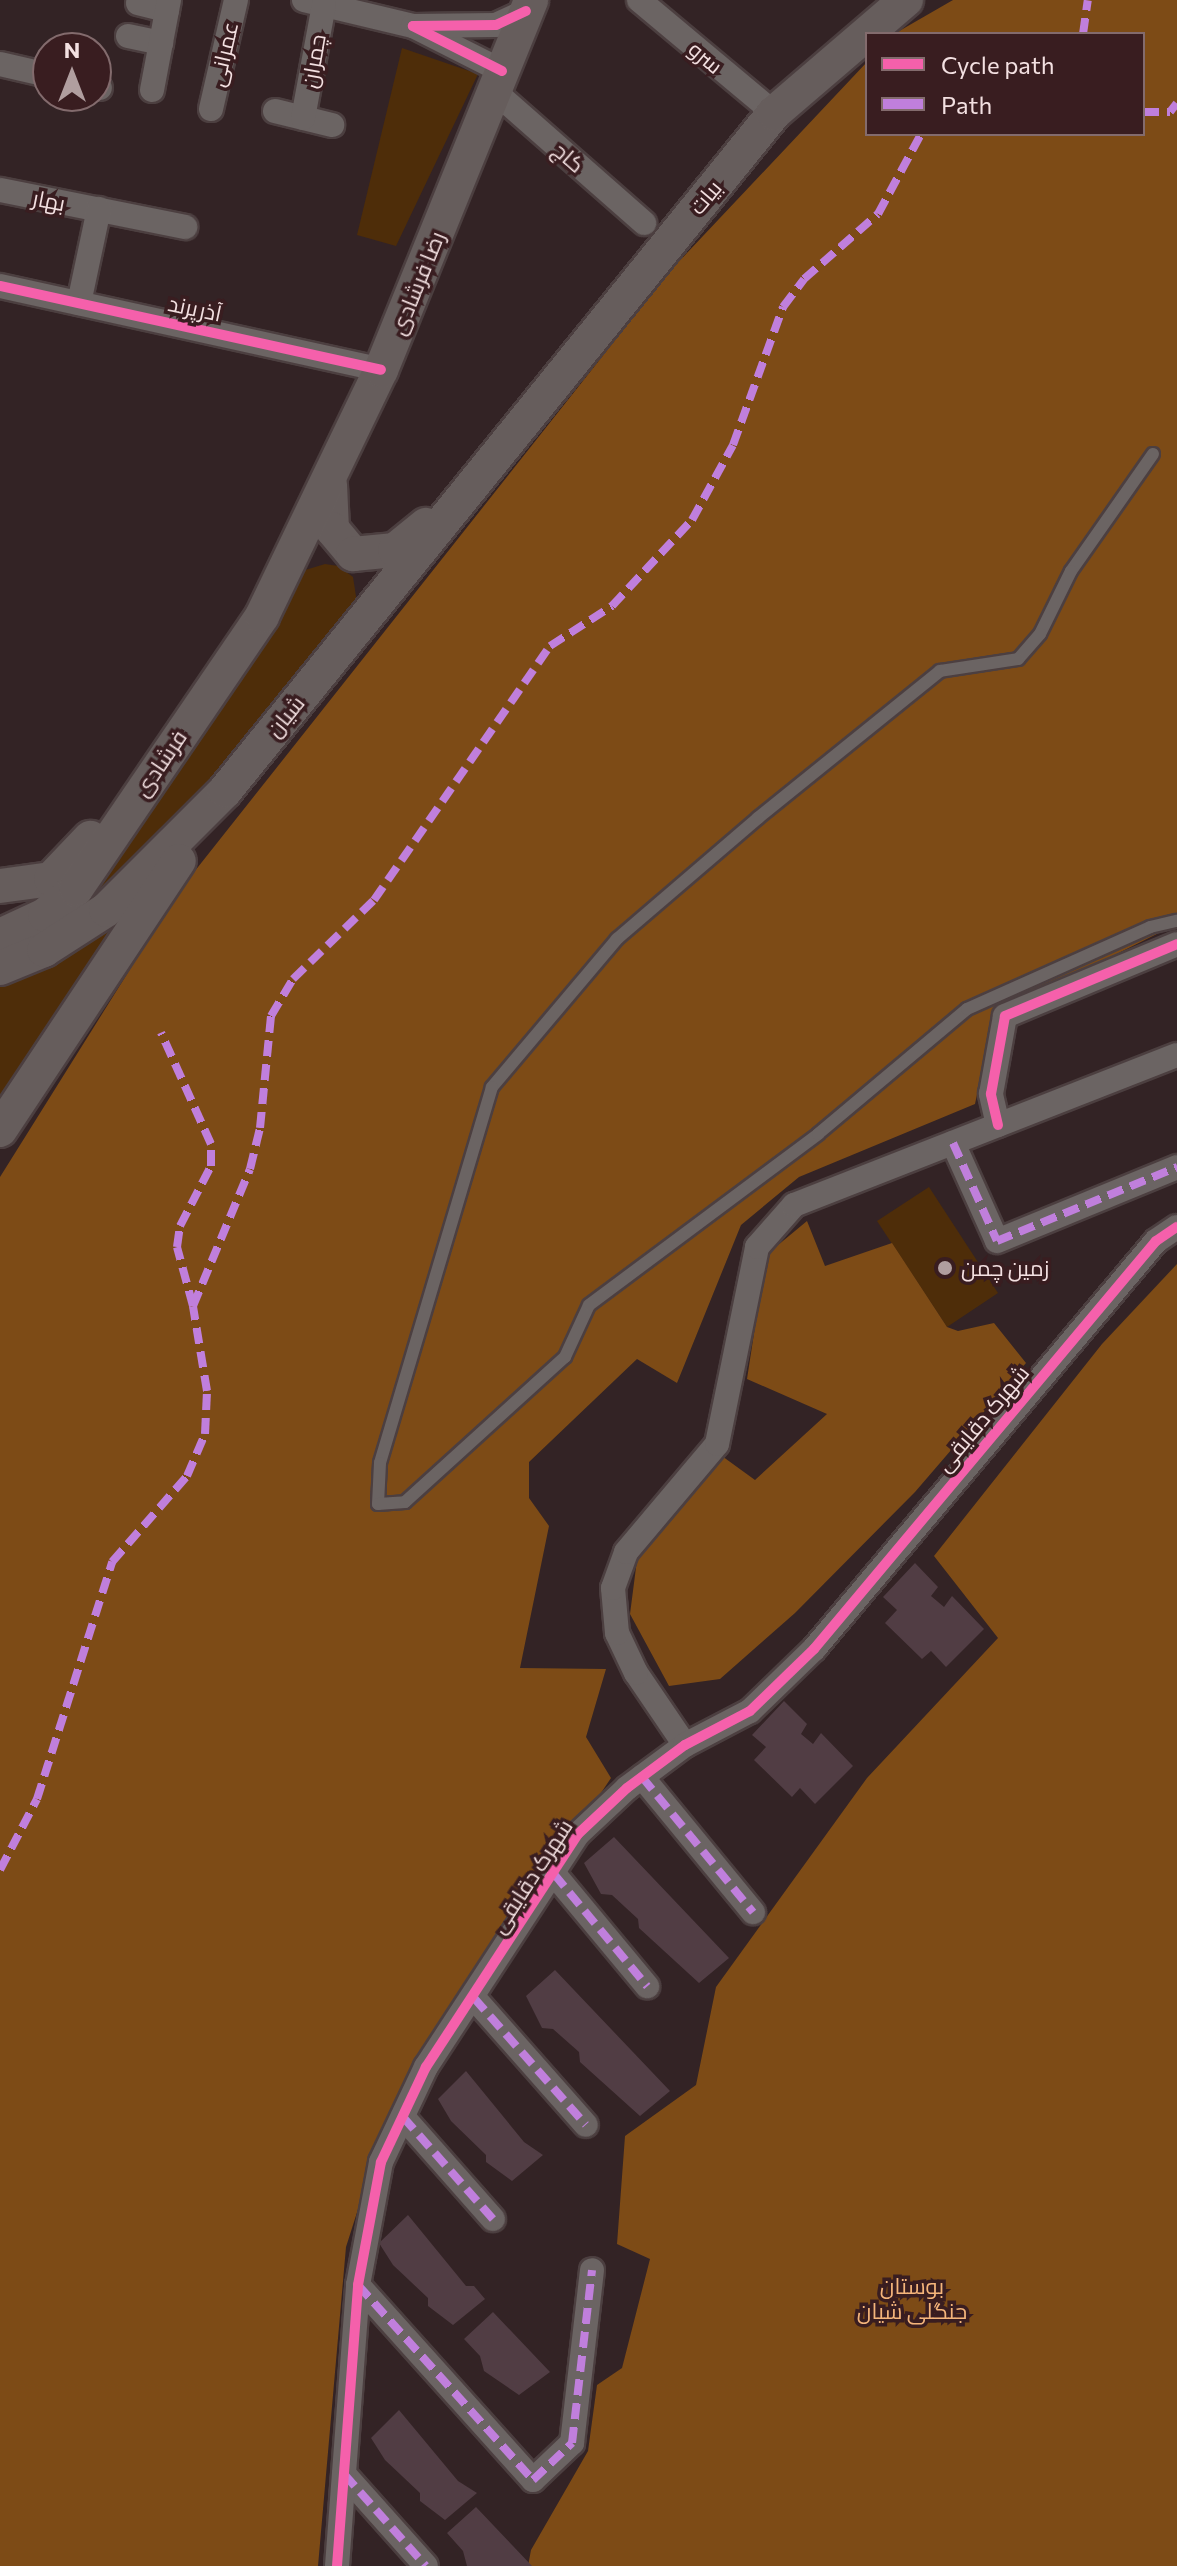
<!DOCTYPE html>
<meta charset="utf-8">
<style>
body{margin:0}
#map{position:relative;width:1177px;height:2566px;overflow:hidden;background:#332325;font-family:Commissioner,Cairo,sans-serif}
div>[style]{position:absolute}
.green>*{inset:0;background:#4e2d09}
.forest>*{inset:0;background:#7d4b16}
.building>*{inset:0;background:#513d44}
.roads{filter:drop-shadow(2px 0 #4c3f40) drop-shadow(-2px 0 #4c3f40) drop-shadow(0 2px #4c3f40) drop-shadow(0 -2px #4c3f40)}
.lane>*{height:12px;margin:-6px;padding:0 6px;transform-origin:6px;border-radius:6px;background:#6b6463}
.street>*{height:24px;margin:-12px;padding:0 12px;transform-origin:12px;border-radius:12px;background:#6b6463}
.secondary>*{height:34px;margin:-17px;padding:0 17px;transform-origin:17px;border-radius:17px;background:#665d5c}
.quiet>*{height:8px;margin-top:-4px;transform-origin:0;background:repeating-linear-gradient(90deg,#c07fdc 0 16px,transparent 0 24px)}
.cycleway>*{height:10px;margin:-5px;padding:0 5px;transform-origin:5px;border-radius:5px;background:#f560ab}
.dots>*{width:22px;height:22px;translate:-50% -50%;box-sizing:border-box;border:4px solid #391d20;border-radius:50%}
span{translate:-50% -50%;white-space:nowrap;text-align:center;line-height:1.15;-webkit-text-stroke:7px #391d20;paint-order:stroke}
.street-label{font-size:22px;color:#f3e0e1}
.poi-label{font-size:22px;color:#f3e0e1}
.left{translate:0 -50%;text-align:left}
.park-label{font-size:22px;color:#f5b57b}
.legend{position:absolute;left:865px;top:32px;width:280px;height:104px;box-sizing:border-box;background:#391d20;border:2px solid #836b6d;margin:0;padding:10px 14px;list-style:none;font-size:24px;color:#f3e0e1}
.legend li{display:flex;align-items:center;gap:16px;height:40px}
.legend b{width:40px;border:2px solid #836b6d}
.north{position:absolute;left:32px;top:32px;width:80px;height:80px;box-sizing:border-box;background:#391d20;border:2px solid #836b6d;border-radius:50%;rotate:0deg;font-size:22px;font-weight:700;line-height:32px;text-align:center;color:#f3e0e1}
.north::after{content:'';display:block;margin:auto;width:28px;height:36px;background:#b09e9f;clip-path:polygon(50% 0,100% 100%,50% 72%,0 100%)}
</style>
<div id="map">
<div class="green">
<i style="clip-path:polygon(402px 48px,478px 74px,396px 246px,357px 235px)"></i>
<i style="clip-path:polygon(325px 564px,338px 566px,353px 577px,357px 603px,264px 720px,120px 886px,21px 938px,302px 571px)"></i>
<i style="clip-path:polygon(160px 869px,0 1110px,0 980px)"></i>
<i style="clip-path:polygon(929px 1187px,998px 1293px,947px 1327px,877px 1221px)"></i>
</div>
<div class="forest">
<i style="clip-path:polygon(953px 0,1177px 0,1177px 924px,994px 1015px,975px 1104px,799px 1177px,741px 1225px,677px 1383px,637px 1359px,529px 1462px,529px 1498px,549px 1526px,520px 1668px,606px 1669px,586px 1737px,611px 1778px,447px 2023px,381px 2137px,346px 2247px,318px 2566px,0 2566px,0 1177px,179px 891px,670px 271px,867px 62px,867px 134px,1143px 134px,1143px 34px,894px 34px)"></i>
<i style="clip-path:polygon(807px 1221px,825px 1266px,892px 1243px,947px 1327px,958px 1331px,994px 1323px,1026px 1363px,915px 1492px,795px 1613px,720px 1679px,669px 1686px,630px 1614px,642px 1521px,704px 1443px,755px 1480px,827px 1414px,747px 1379px,766px 1255px)"></i>
<i style="clip-path:polygon(1177px 1264px,1177px 2566px,528px 2566px,531px 2550px,588px 2451px,597px 2385px,622px 2368px,650px 2259px,617px 2244px,625px 2136px,696px 2085px,716px 1987px,867px 1778px,998px 1638px,934px 1556px,1102px 1344px)"></i>
</div>
<div class="building">
<i style="clip-path:polygon(915px 1563px,938px 1587px,931px 1596px,944px 1607px,952px 1596px,984px 1629px,946px 1667px,931px 1651px,922px 1659px,885px 1623px,897px 1610px,883px 1597px)"></i>
<i style="clip-path:polygon(784px 1701px,807px 1724px,801px 1734px,813px 1744px,821px 1733px,853px 1766px,815px 1804px,800px 1788px,792px 1797px,754px 1760px,766px 1747px,752px 1735px)"></i>
<i style="clip-path:polygon(614px 1837px,729px 1958px,699px 1983px,639px 1928px,638px 1919px,612px 1895px,601px 1894px,584px 1863px)"></i>
<i style="clip-path:polygon(555px 1970px,670px 2091px,640px 2116px,580px 2062px,579px 2052px,553px 2029px,542px 2028px,526px 1996px)"></i>
<i style="clip-path:polygon(466px 2071px,524px 2142px,543px 2155px,512px 2181px,486px 2162px,486px 2155px,451px 2121px,438px 2099px)"></i>
<i style="clip-path:polygon(408px 2215px,466px 2286px,474px 2286px,485px 2299px,453px 2325px,428px 2306px,428px 2298px,393px 2265px,379px 2243px)"></i>
<i style="clip-path:polygon(493px 2312px,550px 2372px,519px 2395px,484px 2371px,480px 2356px,464px 2339px)"></i>
<i style="clip-path:polygon(399px 2410px,458px 2481px,477px 2493px,445px 2520px,420px 2501px,420px 2493px,385px 2460px,371px 2438px)"></i>
<i style="clip-path:polygon(476px 2507px,532px 2566px,467px 2566px,463px 2551px,447px 2533px)"></i>
</div>
<div class="roads">
<div class="lane">
<i style="left:1153px;top:454px;width:143px;rotate:125deg"></i>
<i style="left:1071px;top:571px;width:70px;rotate:116.2deg"></i>
<i style="left:1040px;top:634px;width:33px;rotate:131deg"></i>
<i style="left:1018px;top:659px;width:79px;rotate:171.3deg"></i>
<i style="left:940px;top:671px;width:234px;rotate:141.1deg"></i>
<i style="left:758px;top:818px;width:186px;rotate:139.4deg"></i>
<i style="left:617px;top:939px;width:194px;rotate:130.2deg"></i>
<i style="left:492px;top:1087px;width:392px;rotate:106.6deg"></i>
<i style="left:380px;top:1463px;width:41px;rotate:92.8deg"></i>
<i style="left:378px;top:1504px;width:27px;rotate:-4deg"></i>
<i style="left:405px;top:1502px;width:216px;rotate:-42.2deg"></i>
<i style="left:565px;top:1357px;width:57px;rotate:-65.2deg"></i>
<i style="left:589px;top:1305px;width:286px;rotate:-36.7deg"></i>
<i style="left:818px;top:1134px;width:194px;rotate:-40deg"></i>
<i style="left:967px;top:1009px;width:201px;rotate:-24.1deg"></i>
<i style="left:1150px;top:927px;width:28px;rotate:-13deg"></i>
</div>
<div class="street">
<i style="left:304px;top:0;width:112px;rotate:13.4deg"></i>
<i style="left:639px;top:0;width:176px;rotate:39.9deg"></i>
<i style="left:138px;top:3px;width:30px;rotate:14deg"></i>
<i style="left:128px;top:36px;width:34px;rotate:12deg"></i>
<i style="left:0;top:64px;width:49px;rotate:12.9deg"></i>
<i style="left:502px;top:71px;width:100px;rotate:-153.2deg"></i>
<i style="left:413px;top:26px;width:83px;rotate:-0.7deg"></i>
<i style="left:496px;top:25px;width:33px;rotate:-25deg"></i>
<i style="left:96px;top:87px;width:4px;rotate:14deg"></i>
<i style="left:152px;top:90px;width:92px;rotate:-79.3deg"></i>
<i style="left:494px;top:91px;width:200px;rotate:41.3deg"></i>
<i style="left:211px;top:109px;width:112px;rotate:-77.1deg"></i>
<i style="left:275px;top:111px;width:59px;rotate:13.8deg"></i>
<i style="left:303px;top:118px;width:115px;rotate:-79.5deg"></i>
<i style="left:0;top:190px;width:189px;rotate:11.3deg"></i>
<i style="left:0;top:286px;width:390px;rotate:12.4deg"></i>
<i style="left:79px;top:303px;width:96px;rotate:-78deg"></i>
<i style="left:998px;top:1125px;width:32px;rotate:-103deg"></i>
<i style="left:991px;top:1094px;width:79px;rotate:-79.8deg"></i>
<i style="left:1005px;top:1016px;width:186px;rotate:-22.7deg"></i>
<i style="left:953px;top:1143px;width:107px;rotate:65.8deg"></i>
<i style="left:997px;top:1241px;width:195px;rotate:-22.3deg"></i>
<i style="left:685px;top:1745px;width:87px;rotate:-124.2deg"></i>
<i style="left:636px;top:1673px;width:44px;rotate:-115.4deg"></i>
<i style="left:617px;top:1633px;width:45px;rotate:-95.1deg"></i>
<i style="left:613px;top:1588px;width:38px;rotate:-70deg"></i>
<i style="left:626px;top:1552px;width:141px;rotate:-49.9deg"></i>
<i style="left:717px;top:1444px;width:201px;rotate:-78.5deg"></i>
<i style="left:757px;top:1247px;width:56px;rotate:-48.6deg"></i>
<i style="left:794px;top:1205px;width:411px;rotate:-21.4deg"></i>
<i style="left:642px;top:1777px;width:175px;rotate:50.6deg"></i>
<i style="left:554px;top:1874px;width:146px;rotate:50.3deg"></i>
<i style="left:474px;top:1998px;width:169px;rotate:48.6deg"></i>
<i style="left:403px;top:2117px;width:136px;rotate:48.6deg"></i>
<i style="left:358px;top:2285px;width:262px;rotate:48.1deg"></i>
<i style="left:533px;top:2480px;width:54px;rotate:-43.5deg"></i>
<i style="left:572px;top:2443px;width:174px;rotate:-83.4deg"></i>
<i style="left:344px;top:2474px;width:123px;rotate:48.3deg"></i>
<i style="left:337px;top:2566px;width:282px;rotate:-85.7deg"></i>
<i style="left:358px;top:2285px;width:125px;rotate:-79.4deg"></i>
<i style="left:381px;top:2162px;width:105px;rotate:-64.7deg"></i>
<i style="left:426px;top:2067px;width:278px;rotate:-56.9deg"></i>
<i style="left:578px;top:1834px;width:67px;rotate:-43.2deg"></i>
<i style="left:627px;top:1788px;width:72px;rotate:-36.6deg"></i>
<i style="left:685px;top:1745px;width:73px;rotate:-27.6deg"></i>
<i style="left:750px;top:1711px;width:89px;rotate:-44.1deg"></i>
<i style="left:814px;top:1649px;width:532px;rotate:-50.03deg"></i>
<i style="left:1156px;top:1241px;width:25px;rotate:-34deg"></i>
</div>
<div class="secondary">
<i style="left:330px;top:485px;width:44px;rotate:87.4deg"></i>
<i style="left:332px;top:529px;width:33px;rotate:50deg"></i>
<i style="left:353px;top:554px;width:42px;rotate:-5.4deg"></i>
<i style="left:395px;top:550px;width:40px;rotate:-39deg"></i>
<i style="left:0;top:886px;width:51px;rotate:-7.8deg"></i>
<i style="left:51px;top:879px;width:57px;rotate:-46.4deg"></i>
<i style="left:0;top:936px;width:50px;rotate:-25deg"></i>
<i style="left:45px;top:915px;width:40px;rotate:-40deg"></i>
<i style="left:76px;top:889px;width:330px;rotate:-55.7deg"></i>
<i style="left:262px;top:616px;width:273px;rotate:-64.2deg"></i>
<i style="left:381px;top:370px;width:399px;rotate:-67.9deg"></i>
<i style="left:0;top:968px;width:48px;rotate:-22.2deg"></i>
<i style="left:44px;top:950px;width:74px;rotate:-32.8deg"></i>
<i style="left:106px;top:910px;width:168px;rotate:-45deg"></i>
<i style="left:225px;top:791px;width:872px;rotate:-51deg"></i>
<i style="left:774px;top:113px;width:174px;rotate:-40.6deg"></i>
<i style="left:0;top:1130px;width:323px;rotate:-56.4deg"></i>
</div>
</div>
<div class="quiet">
<i style="left:1083px;top:34px;width:34px;rotate:-82deg"></i>
<i style="left:1143px;top:112px;width:27px"></i>
<i style="left:1170px;top:112px;width:11px;rotate:-52deg"></i>
<i style="left:953px;top:1143px;width:107px;rotate:65.8deg"></i>
<i style="left:997px;top:1241px;width:195px;rotate:-22.3deg"></i>
<i style="left:193px;top:1306px;width:148px;rotate:-67.4deg"></i>
<i style="left:250px;top:1169px;width:42px;rotate:-76.3deg"></i>
<i style="left:260px;top:1128px;width:113px;rotate:-84.4deg"></i>
<i style="left:271px;top:1016px;width:43px;rotate:-59.3deg"></i>
<i style="left:293px;top:979px;width:113px;rotate:-44.3deg"></i>
<i style="left:374px;top:900px;width:309px;rotate:-55.3deg"></i>
<i style="left:550px;top:646px;width:74px;rotate:-32.8deg"></i>
<i style="left:612px;top:606px;width:117px;rotate:-47.1deg"></i>
<i style="left:692px;top:520px;width:85px;rotate:-61.3deg"></i>
<i style="left:733px;top:445px;width:147px;rotate:-70.1deg"></i>
<i style="left:783px;top:307px;width:35px;rotate:-53deg"></i>
<i style="left:804px;top:279px;width:98px;rotate:-41.3deg"></i>
<i style="left:878px;top:214px;width:91px;rotate:-61.7deg"></i>
<i style="left:642px;top:1777px;width:175px;rotate:50.6deg"></i>
<i style="left:0;top:1870px;width:80px;rotate:-62.5deg"></i>
<i style="left:37px;top:1799px;width:249px;rotate:-72.4deg"></i>
<i style="left:112px;top:1562px;width:114px;rotate:-48.9deg"></i>
<i style="left:187px;top:1476px;width:46px;rotate:-66.8deg"></i>
<i style="left:205px;top:1434px;width:43px;rotate:-87.3deg"></i>
<i style="left:207px;top:1391px;width:86px;rotate:-99.4deg"></i>
<i style="left:193px;top:1306px;width:61px;rotate:-105.2deg"></i>
<i style="left:177px;top:1247px;width:21px;rotate:-82deg"></i>
<i style="left:180px;top:1226px;width:68px;rotate:-62.7deg"></i>
<i style="left:211px;top:1166px;width:22px;rotate:-90deg"></i>
<i style="left:211px;top:1144px;width:122px;rotate:-114.2deg"></i>
<i style="left:554px;top:1874px;width:146px;rotate:50.3deg"></i>
<i style="left:474px;top:1998px;width:169px;rotate:48.6deg"></i>
<i style="left:403px;top:2117px;width:136px;rotate:48.6deg"></i>
<i style="left:358px;top:2285px;width:262px;rotate:48.1deg"></i>
<i style="left:533px;top:2480px;width:54px;rotate:-43.5deg"></i>
<i style="left:572px;top:2443px;width:174px;rotate:-83.4deg"></i>
<i style="left:344px;top:2474px;width:123px;rotate:48.3deg"></i>
</div>
<div class="cycleway">
<i style="left:502px;top:71px;width:100px;rotate:-153.2deg"></i>
<i style="left:413px;top:26px;width:83px;rotate:-0.7deg"></i>
<i style="left:496px;top:25px;width:33px;rotate:-25deg"></i>
<i style="left:0;top:286px;width:390px;rotate:12.4deg"></i>
<i style="left:998px;top:1125px;width:32px;rotate:-103deg"></i>
<i style="left:991px;top:1094px;width:79px;rotate:-79.8deg"></i>
<i style="left:1005px;top:1016px;width:186px;rotate:-22.7deg"></i>
<i style="left:337px;top:2566px;width:282px;rotate:-85.7deg"></i>
<i style="left:358px;top:2285px;width:125px;rotate:-79.4deg"></i>
<i style="left:381px;top:2162px;width:105px;rotate:-64.7deg"></i>
<i style="left:426px;top:2067px;width:278px;rotate:-56.9deg"></i>
<i style="left:578px;top:1834px;width:67px;rotate:-43.2deg"></i>
<i style="left:627px;top:1788px;width:72px;rotate:-36.6deg"></i>
<i style="left:685px;top:1745px;width:73px;rotate:-27.6deg"></i>
<i style="left:750px;top:1711px;width:89px;rotate:-44.1deg"></i>
<i style="left:814px;top:1649px;width:532px;rotate:-50.03deg"></i>
<i style="left:1156px;top:1241px;width:25px;rotate:-34deg"></i>
</div>
<div class="dots">
<i style="left:945px;top:1268px;background:#b09e9f"></i>
</div>
<div class="street-label">
<span style="left:223px;top:54px;rotate:-77deg">عمرانی</span>
<span style="left:706px;top:57px;rotate:40deg">سرو</span>
<span style="left:313px;top:61px;rotate:-80deg">چمران</span>
<span style="left:569px;top:157px;rotate:41deg">کاج</span>
<span style="left:705px;top:197px;rotate:-50deg">بیات</span>
<span style="left:49px;top:200px;rotate:11deg">بهار</span>
<span style="left:417px;top:283px;rotate:-68deg">رضا فرشادی</span>
<span style="left:195px;top:308px;rotate:12deg">آذرپرند</span>
<span style="left:285px;top:716px;rotate:-51deg">شیان</span>
<span style="left:160px;top:763px;rotate:-56deg">فرشادی</span>
<span style="left:982px;top:1418px;rotate:-50deg">شهرک دقایقی</span>
<span style="left:531px;top:1876px;rotate:-57deg">شهرک دقایقی</span>
</div>
<div class="poi-label">
<span class="left" style="left:961px;top:1268px">زمین چمن</span>
</div>
<div class="park-label">
<span style="left:912px;top:2298px">بوستان<br>جنگلی شیان</span>
</div>
<ul class="legend">
<li><b style="height:10px;background:#f560ab"></b>Cycle path</li>
<li><b style="height:10px;background:#c07fdc"></b>Path</li>
</ul>
<div class="north">N</div>
</div>
